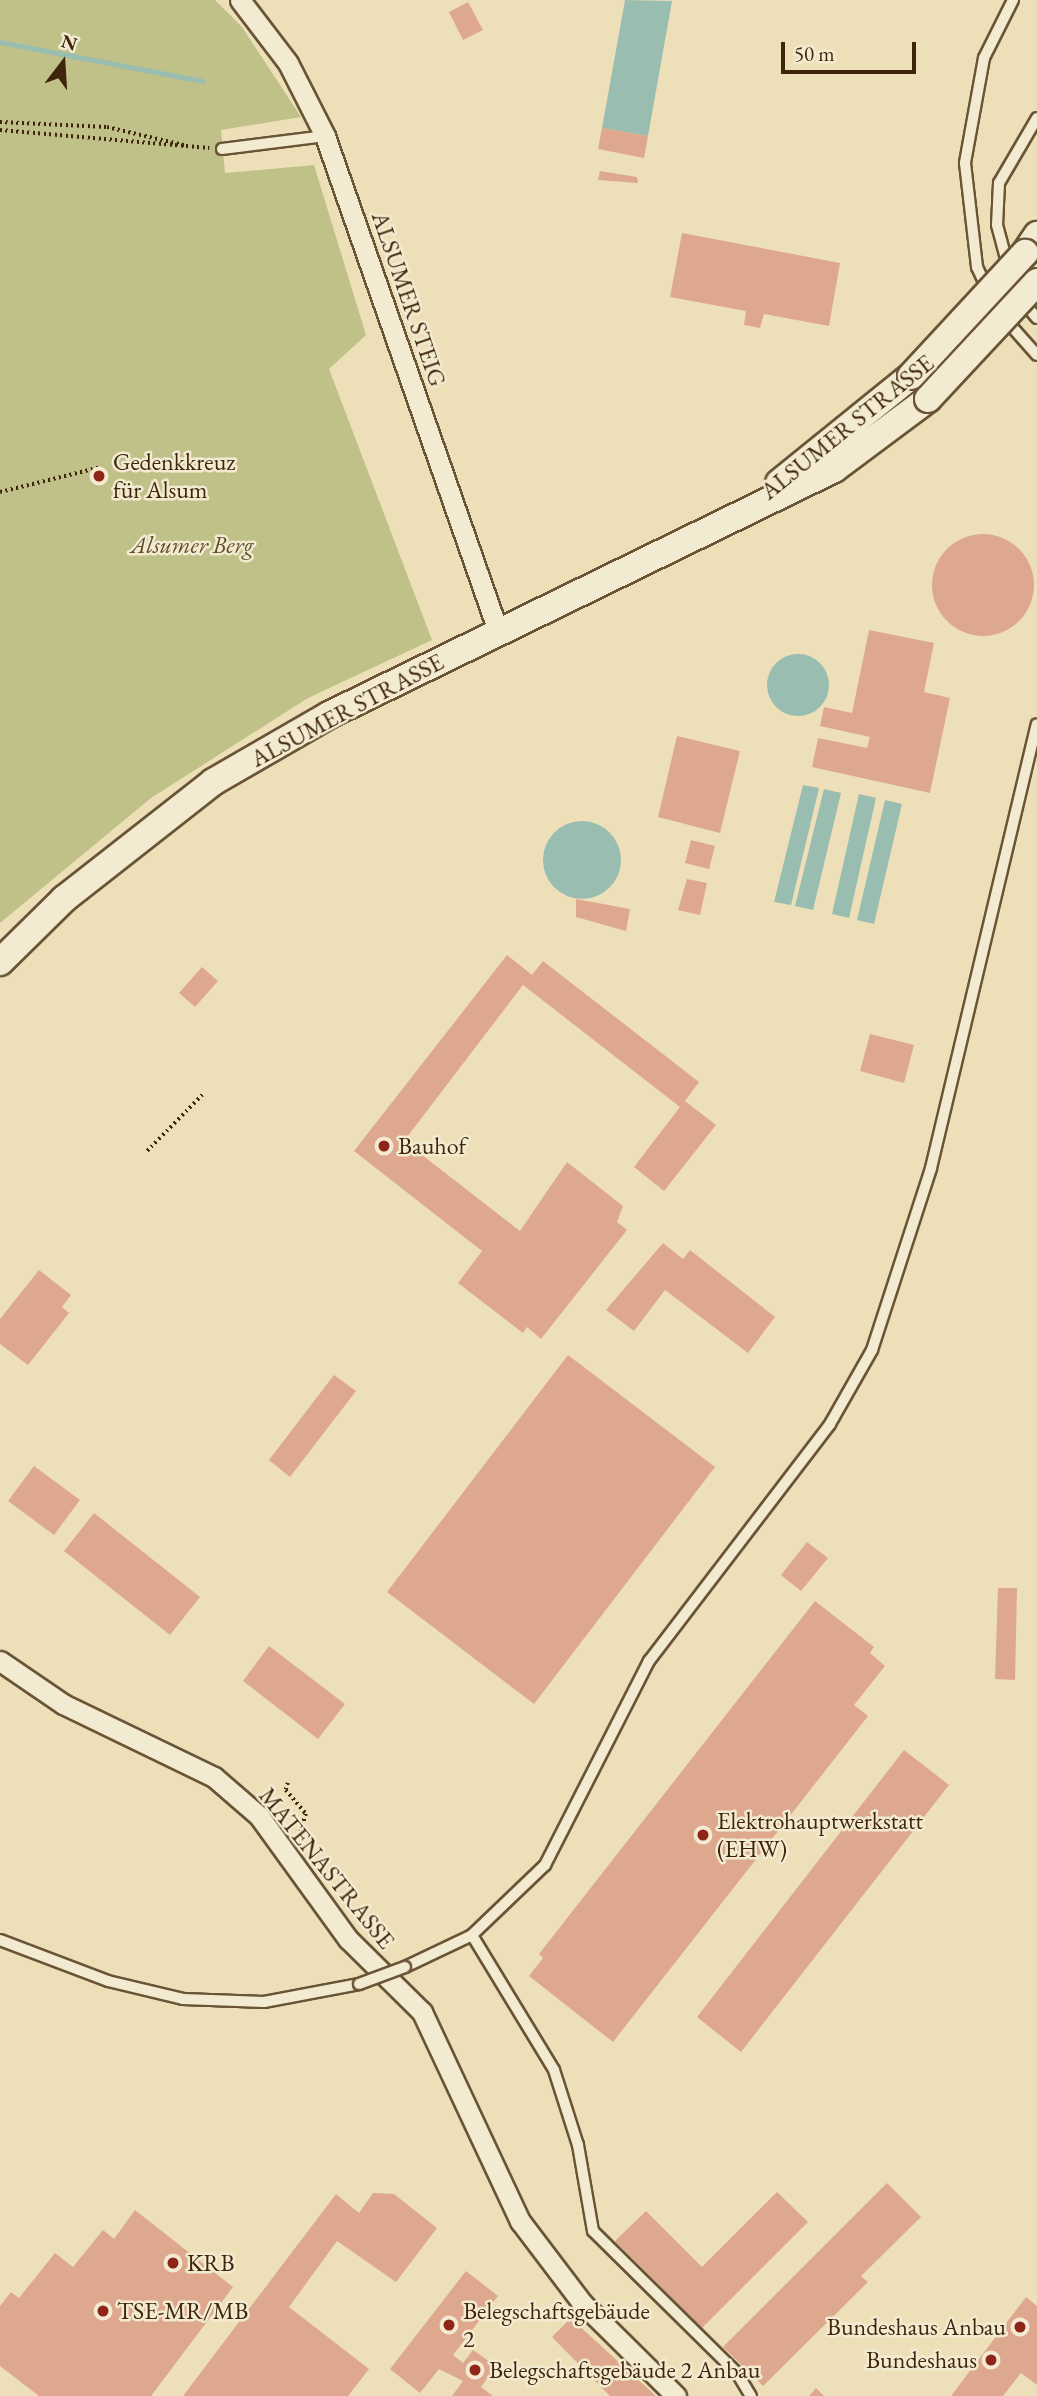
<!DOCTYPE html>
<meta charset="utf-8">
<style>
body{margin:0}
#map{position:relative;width:1037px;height:2396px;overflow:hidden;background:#ede0b8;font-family:"EB Garamond",serif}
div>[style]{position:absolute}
.green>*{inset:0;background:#c0c089}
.water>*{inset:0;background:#99bdb0}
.round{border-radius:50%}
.stream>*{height:5px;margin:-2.5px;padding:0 2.5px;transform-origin:2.5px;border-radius:2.5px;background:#99bdb0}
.building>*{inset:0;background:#dea88e}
.path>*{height:3.5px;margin-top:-1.75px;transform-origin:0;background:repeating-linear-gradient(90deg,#3f250a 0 2px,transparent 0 5.5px)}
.roads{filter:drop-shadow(2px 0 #6a5436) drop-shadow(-2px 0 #6a5436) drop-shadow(0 2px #6a5436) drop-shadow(0 -2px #6a5436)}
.lane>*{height:10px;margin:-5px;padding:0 5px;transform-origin:5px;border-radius:5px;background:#f3ebd1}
.street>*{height:19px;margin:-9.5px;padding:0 9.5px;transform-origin:9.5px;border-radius:9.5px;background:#f3ebd1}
.secondary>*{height:26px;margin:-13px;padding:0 13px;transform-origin:13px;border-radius:13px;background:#f3ebd1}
.bridges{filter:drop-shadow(2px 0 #6a5436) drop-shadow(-2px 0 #6a5436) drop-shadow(0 2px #6a5436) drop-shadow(0 -2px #6a5436)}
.lane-bridge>*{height:10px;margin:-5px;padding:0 5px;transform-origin:5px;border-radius:5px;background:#f3ebd1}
.secondary-bridge>*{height:26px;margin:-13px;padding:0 13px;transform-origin:13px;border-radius:13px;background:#f3ebd1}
.dots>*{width:19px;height:19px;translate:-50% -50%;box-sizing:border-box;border:4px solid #f3ebd1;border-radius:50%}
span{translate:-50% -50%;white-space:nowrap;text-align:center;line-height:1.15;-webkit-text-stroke:5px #f3ebd1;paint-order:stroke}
.street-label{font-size:24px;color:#3f250a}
.poi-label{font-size:24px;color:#3f250a}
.left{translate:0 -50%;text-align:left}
.right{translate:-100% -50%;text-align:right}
.park-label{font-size:24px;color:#5f4c2a;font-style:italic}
.north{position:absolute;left:28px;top:28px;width:70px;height:70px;-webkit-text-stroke:5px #f3ebd1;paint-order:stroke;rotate:17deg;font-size:19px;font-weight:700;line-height:28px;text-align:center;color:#3f250a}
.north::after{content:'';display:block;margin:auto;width:24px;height:32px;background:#3f250a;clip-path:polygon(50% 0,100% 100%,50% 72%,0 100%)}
.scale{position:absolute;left:781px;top:42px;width:135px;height:32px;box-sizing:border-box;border:4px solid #3f250a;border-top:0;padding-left:9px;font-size:21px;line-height:24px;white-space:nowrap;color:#3f250a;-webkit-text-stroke:5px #f3ebd1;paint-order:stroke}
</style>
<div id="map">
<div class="green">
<i style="clip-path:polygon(0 0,215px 0,242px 27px,301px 117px,221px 130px,225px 173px,314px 165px,366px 335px,329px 369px,432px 640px,308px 698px,151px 798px,0 923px)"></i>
</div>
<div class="water">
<i style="clip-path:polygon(625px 0,672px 1px,648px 136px,602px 128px)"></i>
<i class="round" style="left:767px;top:654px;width:62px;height:62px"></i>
<i style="clip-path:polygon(803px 785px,819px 788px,791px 905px,774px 902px)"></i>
<i style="clip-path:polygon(824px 789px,841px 793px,813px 910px,795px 906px)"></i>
<i style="clip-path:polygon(859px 794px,876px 798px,849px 918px,832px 914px)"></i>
<i style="clip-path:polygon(885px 800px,902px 804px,874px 924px,857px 920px)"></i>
<i class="round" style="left:543px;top:821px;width:78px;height:78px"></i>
</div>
<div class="stream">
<i style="left:0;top:42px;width:206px;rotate:10.9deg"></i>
</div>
<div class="building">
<i style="clip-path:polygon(468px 2px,483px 30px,463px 40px,449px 12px)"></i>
<i style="clip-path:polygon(602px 128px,648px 136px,644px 158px,598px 149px)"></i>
<i style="clip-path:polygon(600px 171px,637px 177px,638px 183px,598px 180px)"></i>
<i style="clip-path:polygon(682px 233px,840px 263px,829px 326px,764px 314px,760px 328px,744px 325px,746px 311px,670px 297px)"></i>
<i class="round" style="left:932px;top:534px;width:102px;height:102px"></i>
<i style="clip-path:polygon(869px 630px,934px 643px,924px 692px,950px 698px,930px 793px,812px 767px,818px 738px,867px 748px,870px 737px,820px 726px,824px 707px,852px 713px)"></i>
<i style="clip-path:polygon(677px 736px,740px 751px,720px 833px,658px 817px)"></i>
<i style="clip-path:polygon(691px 840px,715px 846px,709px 869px,685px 863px)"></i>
<i style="clip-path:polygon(687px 879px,707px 883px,700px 915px,678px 910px)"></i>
<i style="clip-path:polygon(576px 899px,630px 909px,626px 931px,576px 917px)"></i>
<i style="clip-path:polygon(507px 955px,532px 975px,543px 961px,699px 1082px,685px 1101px,716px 1125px,664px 1191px,634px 1167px,680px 1107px,523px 985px,404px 1141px,520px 1231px,567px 1162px,623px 1206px,617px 1222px,627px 1230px,541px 1339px,527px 1327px,523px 1333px,458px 1283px,482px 1251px,354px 1151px)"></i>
<i style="clip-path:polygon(202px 967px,218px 981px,195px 1007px,179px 993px)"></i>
<i style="clip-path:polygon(870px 1034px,914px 1045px,904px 1083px,860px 1071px)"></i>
<i style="clip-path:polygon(663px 1243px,683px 1259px,690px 1250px,775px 1317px,748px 1353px,665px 1290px,634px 1331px,606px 1310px)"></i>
<i style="clip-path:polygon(39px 1270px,71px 1295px,62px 1307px,69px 1313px,28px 1365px,0 1344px,0 1319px)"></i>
<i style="clip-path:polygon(568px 1355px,715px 1467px,534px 1704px,387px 1592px)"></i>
<i style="clip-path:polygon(334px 1375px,356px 1391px,290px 1477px,269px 1460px)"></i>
<i style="clip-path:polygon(34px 1466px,80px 1500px,54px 1535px,8px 1501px)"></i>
<i style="clip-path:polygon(94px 1513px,200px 1597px,170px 1635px,64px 1551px)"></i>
<i style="clip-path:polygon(807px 1542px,828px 1558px,801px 1591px,781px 1575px)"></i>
<i style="clip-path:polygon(998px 1588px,1017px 1588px,1015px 1680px,995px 1679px)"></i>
<i style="clip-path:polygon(815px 1601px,874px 1647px,870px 1653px,885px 1666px,854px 1705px,868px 1716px,613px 2042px,529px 1976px,543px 1958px,539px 1954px)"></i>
<i style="clip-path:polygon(269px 1646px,345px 1704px,318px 1739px,243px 1681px)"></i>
<i style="clip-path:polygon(904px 1750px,949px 1785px,741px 2052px,697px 2017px)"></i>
<i style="clip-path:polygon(887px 2183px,921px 2217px,861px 2276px,868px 2282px,763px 2386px,723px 2347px)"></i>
<i style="clip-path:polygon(777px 2192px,808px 2222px,702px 2328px,615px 2241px,646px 2211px,702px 2267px)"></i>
<i style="clip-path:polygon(373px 2193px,394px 2194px,437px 2228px,396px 2282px,337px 2241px,289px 2307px,369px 2369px,348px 2396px,183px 2396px,336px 2194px,359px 2213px)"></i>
<i style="clip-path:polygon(135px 2210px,233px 2287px,151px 2396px,39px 2396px,0 2366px,0 2306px,11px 2292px,19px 2298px,55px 2253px,73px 2267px,103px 2230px,114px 2239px)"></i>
<i style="clip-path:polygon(466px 2271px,498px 2296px,453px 2355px,463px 2363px,473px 2350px,496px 2366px,481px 2387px,493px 2396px,452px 2396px,463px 2381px,439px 2369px,420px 2393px,390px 2369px)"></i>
<i style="clip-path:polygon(1026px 2297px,1037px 2306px,1037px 2385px,1021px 2373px,1003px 2396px,951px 2396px)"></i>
<i style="clip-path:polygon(569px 2320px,576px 2323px,656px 2396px,610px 2396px,552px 2337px)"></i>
<i style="clip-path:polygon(816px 2388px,824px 2396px,809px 2396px)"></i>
</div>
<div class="path">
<i style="left:0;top:122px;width:107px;rotate:2.7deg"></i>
<i style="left:107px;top:127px;width:83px;rotate:13.2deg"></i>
<i style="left:0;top:130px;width:210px;rotate:4.9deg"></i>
<i style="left:0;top:492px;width:104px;rotate:-13.9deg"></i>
<i style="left:147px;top:1151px;width:80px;rotate:-45.5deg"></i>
<i style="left:288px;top:1783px;width:7px;rotate:106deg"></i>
<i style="left:286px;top:1790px;width:31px;rotate:50deg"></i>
<i style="left:306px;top:1814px;width:26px;rotate:106deg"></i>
</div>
<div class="roads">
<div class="lane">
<i style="left:1013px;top:0;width:65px;rotate:116.6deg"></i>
<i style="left:984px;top:58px;width:107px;rotate:100.3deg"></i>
<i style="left:965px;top:163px;width:105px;rotate:83.4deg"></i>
<i style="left:977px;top:267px;width:47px;rotate:65.1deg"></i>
<i style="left:997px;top:310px;width:60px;rotate:48.4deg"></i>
<i style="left:1037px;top:118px;width:75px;rotate:120.3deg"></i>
<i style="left:999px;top:183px;width:42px;rotate:92.7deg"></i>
<i style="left:997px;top:225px;width:69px;rotate:75deg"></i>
<i style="left:1015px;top:292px;width:34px;rotate:50deg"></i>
<i style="left:222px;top:149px;width:104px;rotate:-7.2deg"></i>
<i style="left:472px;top:1935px;width:158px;rotate:58.7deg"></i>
<i style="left:554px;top:2070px;width:79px;rotate:72.3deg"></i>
<i style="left:578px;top:2145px;width:87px;rotate:80.1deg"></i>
<i style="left:593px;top:2231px;width:202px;rotate:44.6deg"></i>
<i style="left:737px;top:2373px;width:27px;rotate:59deg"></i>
<i style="left:0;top:1940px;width:116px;rotate:20.8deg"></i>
<i style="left:108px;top:1981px;width:77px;rotate:13.5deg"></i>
<i style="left:183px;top:1999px;width:81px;rotate:2.1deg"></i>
<i style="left:264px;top:2002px;width:97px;rotate:-10.7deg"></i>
<i style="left:405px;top:1967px;width:74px;rotate:-25.5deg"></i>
<i style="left:472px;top:1935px;width:101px;rotate:-43.8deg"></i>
<i style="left:545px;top:1865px;width:229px;rotate:-63deg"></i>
<i style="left:649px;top:1661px;width:298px;rotate:-52.6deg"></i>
<i style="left:830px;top:1424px;width:85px;rotate:-60.4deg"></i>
<i style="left:872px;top:1350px;width:191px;rotate:-72deg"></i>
<i style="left:931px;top:1168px;width:456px;rotate:-76.6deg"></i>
</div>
<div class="street">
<i style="left:240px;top:0;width:79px;rotate:52.7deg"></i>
<i style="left:288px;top:63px;width:82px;rotate:63.1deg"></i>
<i style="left:325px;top:136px;width:524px;rotate:70.74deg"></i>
<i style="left:0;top:1661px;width:76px;rotate:34.3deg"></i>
<i style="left:63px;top:1704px;width:168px;rotate:25.8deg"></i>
<i style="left:214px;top:1777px;width:60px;rotate:40.9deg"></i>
<i style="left:259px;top:1816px;width:152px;rotate:54.1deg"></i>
<i style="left:348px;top:1939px;width:104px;rotate:44.6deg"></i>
<i style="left:422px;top:2012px;width:231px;rotate:64.9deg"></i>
<i style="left:520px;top:2221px;width:104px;rotate:52.8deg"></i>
<i style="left:583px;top:2304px;width:131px;rotate:44.7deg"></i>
</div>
<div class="secondary">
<i style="left:1025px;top:253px;width:22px;rotate:-56deg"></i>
<i style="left:779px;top:483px;width:170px;rotate:-39deg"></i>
<i style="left:0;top:962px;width:90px;rotate:-44.5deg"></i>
<i style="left:64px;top:899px;width:189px;rotate:-38.1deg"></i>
<i style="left:213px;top:782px;width:134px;rotate:-30deg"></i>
<i style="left:329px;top:715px;width:562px;rotate:-25.97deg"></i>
<i style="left:834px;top:469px;width:117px;rotate:-36.7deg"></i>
</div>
</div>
<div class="bridges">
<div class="lane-bridge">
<i style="left:359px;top:1984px;width:49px;rotate:-20.3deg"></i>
</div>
<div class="secondary-bridge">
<i style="left:911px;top:376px;width:168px;rotate:-47.2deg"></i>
<i style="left:928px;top:399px;width:160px;rotate:-47deg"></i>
</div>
</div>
<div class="dots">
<i style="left:99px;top:476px;background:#8f2418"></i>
<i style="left:384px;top:1146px;background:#8f2418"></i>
<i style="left:703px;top:1835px;background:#8f2418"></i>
<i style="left:173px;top:2263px;background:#8f2418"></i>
<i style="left:103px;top:2311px;background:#8f2418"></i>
<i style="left:449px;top:2325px;background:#8f2418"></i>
<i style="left:1020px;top:2327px;background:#8f2418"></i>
<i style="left:991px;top:2360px;background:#8f2418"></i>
<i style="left:475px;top:2370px;background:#8f2418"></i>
</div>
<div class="street-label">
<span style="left:409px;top:299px;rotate:71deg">ALSUMER STEIG</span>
<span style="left:847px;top:427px;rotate:-39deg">ALSUMER STRASSE</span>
<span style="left:347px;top:710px;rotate:-28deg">ALSUMER STRASSE</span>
<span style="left:327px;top:1868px;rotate:51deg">MATENASTRASSE</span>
</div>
<div class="poi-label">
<span class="left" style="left:113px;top:476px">Gedenkkreuz<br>für Alsum</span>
<span class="left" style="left:398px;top:1146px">Bauhof</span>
<span class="left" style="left:717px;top:1835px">Elektrohauptwerkstatt<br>(EHW)</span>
<span class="left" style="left:187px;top:2263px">KRB</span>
<span class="left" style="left:117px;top:2311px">TSE-MR/MB</span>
<span class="left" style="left:463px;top:2325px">Belegschaftsgebäude<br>2</span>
<span class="right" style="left:1006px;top:2327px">Bundeshaus Anbau</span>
<span class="right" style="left:977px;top:2360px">Bundeshaus</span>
<span class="left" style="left:489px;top:2370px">Belegschaftsgebäude 2 Anbau</span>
</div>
<div class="park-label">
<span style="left:192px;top:545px">Alsumer Berg</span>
</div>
<div class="north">N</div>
<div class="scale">50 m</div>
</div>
